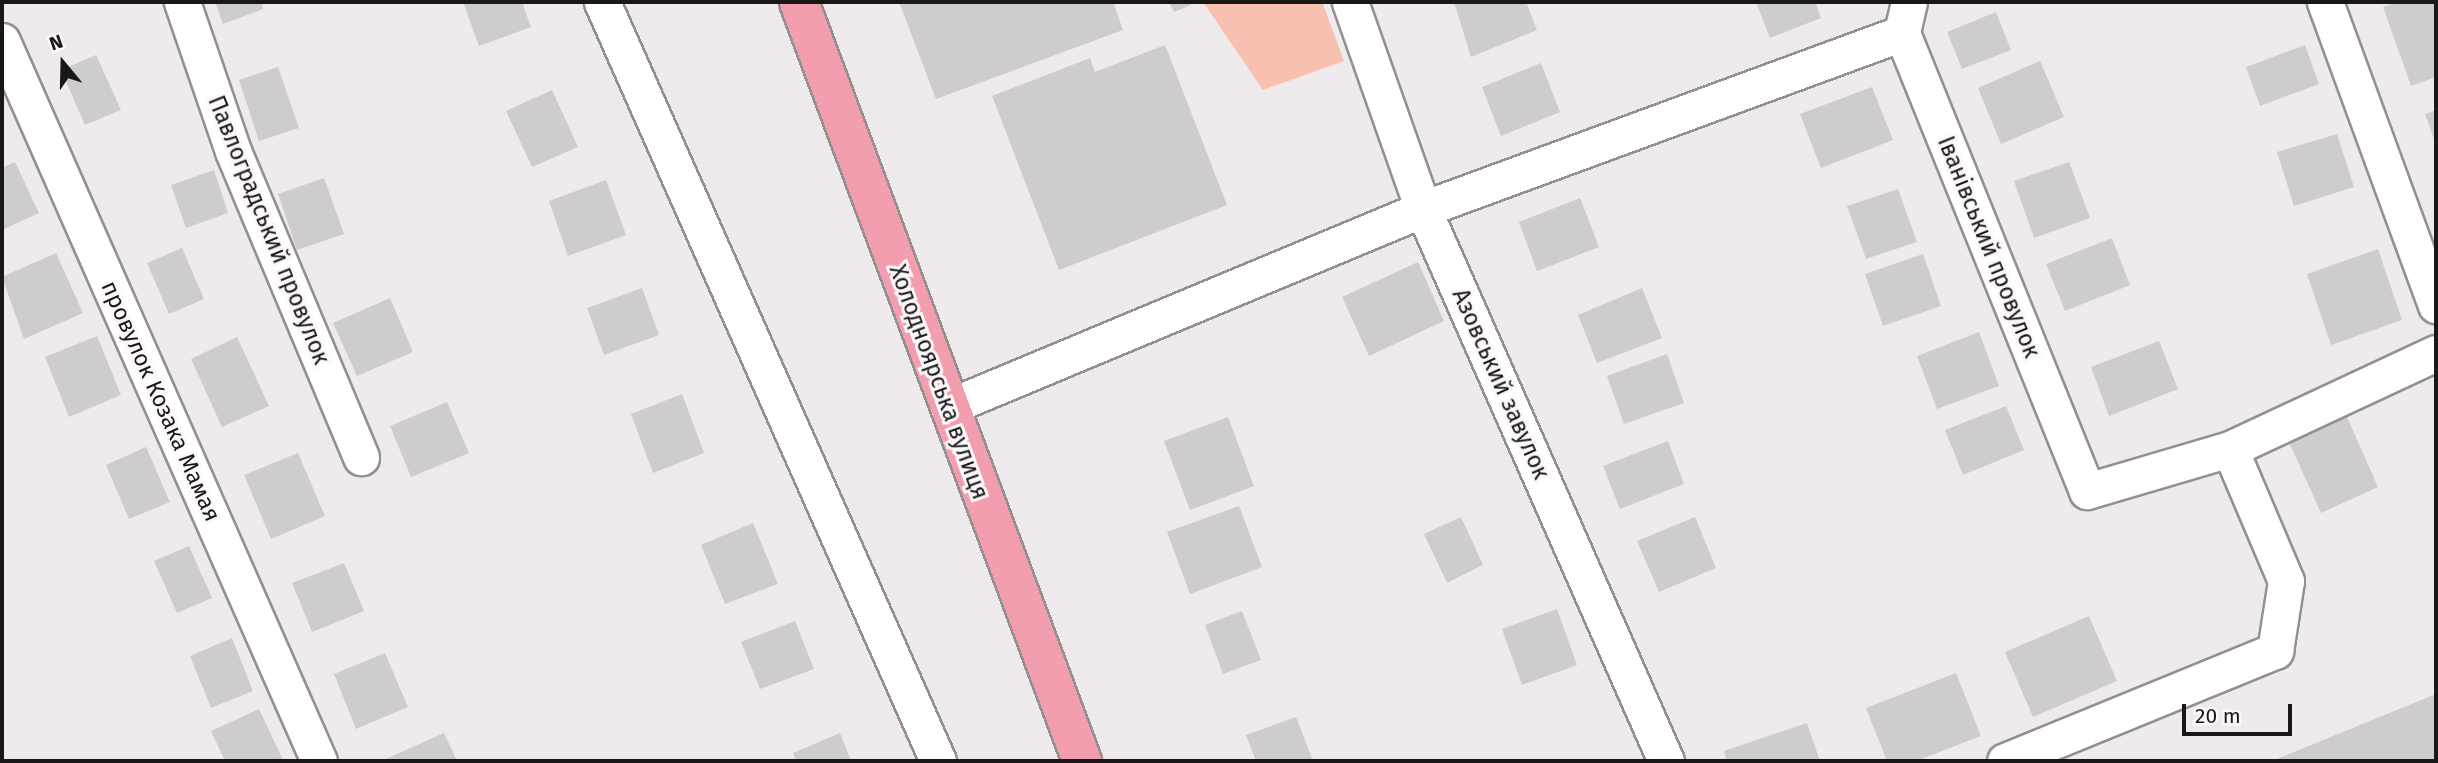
<!DOCTYPE html>
<meta charset="utf-8">
<style>
body{margin:0}
#map{position:relative;width:2438px;height:763px;overflow:hidden;background:#efeaec;font-family:"Fira Sans",sans-serif}
div>[style]{position:absolute}
.green>*{inset:0;background:#f8c0b0}
.building>*{inset:0;background:#cfcccf}
.roads{filter:drop-shadow(2px 0 #948f91) drop-shadow(-2px 0 #948f91) drop-shadow(0 2px #948f91) drop-shadow(0 -2px #948f91)}
.street>*{height:35px;margin:-17.5px;padding:0 17.5px;transform-origin:17.5px;border-radius:17.5px;background:#fff}
.primary>*{height:38px;margin:-19px;padding:0 19px;transform-origin:19px;border-radius:19px;background:#f39eae}
span{translate:-50% -50%;white-space:nowrap;text-align:center;line-height:1.15;-webkit-text-stroke:6px #fcf8fa;paint-order:stroke}
.street-label{font-size:23px;color:#191718}
.frame{position:absolute;inset:0;border:4px solid #191718;pointer-events:none}
.north{position:absolute;left:28px;top:28px;width:70px;height:70px;-webkit-text-stroke:5px #fcf8fa;paint-order:stroke;rotate:341deg;font-size:19px;font-weight:700;line-height:28px;text-align:center;color:#191718}
.north::after{content:'';display:block;margin:auto;width:24px;height:32px;background:#191718;clip-path:polygon(50% 0,100% 100%,50% 72%,0 100%)}
.scale{position:absolute;left:2182px;top:704px;width:110px;height:32px;box-sizing:border-box;border:4px solid #191718;border-top:0;padding-left:9px;font-size:21px;line-height:24px;white-space:nowrap;color:#191718;-webkit-text-stroke:5px #fcf8fa;paint-order:stroke}
</style>
<div id="map">
<div class="green">
<i style="clip-path:polygon(1203px 2px,1322px 2px,1344px 61px,1263px 90px)"></i>
</div>
<div class="building">
<i style="clip-path:polygon(215px 2px,261px 2px,263px 9px,223px 24px)"></i>
<i style="clip-path:polygon(463px 2px,522px 2px,531px 27px,479px 46px)"></i>
<i style="clip-path:polygon(899px 2px,1113px 2px,1123px 30px,936px 99px)"></i>
<i style="clip-path:polygon(1169px 2px,1189px 2px,1191px 5px,1174px 12px)"></i>
<i style="clip-path:polygon(1454px 2px,1526px 2px,1537px 30px,1471px 57px)"></i>
<i style="clip-path:polygon(1756px 2px,1815px 2px,1821px 18px,1770px 38px)"></i>
<i style="clip-path:polygon(2399px 2px,2436px 2px,2436px 77px,2411px 86px,2383px 7px)"></i>
<i style="clip-path:polygon(1996px 12px,2011px 50px,1962px 69px,1947px 32px)"></i>
<i style="clip-path:polygon(1165px 45px,1227px 205px,1059px 270px,992px 96px,1090px 58px,1095px 72px)"></i>
<i style="clip-path:polygon(2305px 45px,2319px 84px,2260px 106px,2246px 67px)"></i>
<i style="clip-path:polygon(96px 55px,121px 110px,85px 125px,61px 70px)"></i>
<i style="clip-path:polygon(2040px 61px,2064px 117px,2001px 144px,1978px 88px)"></i>
<i style="clip-path:polygon(1541px 63px,1560px 112px,1501px 136px,1482px 87px)"></i>
<i style="clip-path:polygon(278px 67px,299px 128px,259px 141px,239px 80px)"></i>
<i style="clip-path:polygon(1872px 87px,1893px 140px,1821px 168px,1800px 114px)"></i>
<i style="clip-path:polygon(552px 90px,578px 147px,532px 167px,506px 111px)"></i>
<i style="clip-path:polygon(2436px 110px,2436px 145px,2425px 114px)"></i>
<i style="clip-path:polygon(2337px 134px,2354px 187px,2294px 206px,2277px 152px)"></i>
<i style="clip-path:polygon(15px 162px,39px 213px,2px 230px,2px 168px)"></i>
<i style="clip-path:polygon(2069px 162px,2090px 218px,2034px 238px,2014px 181px)"></i>
<i style="clip-path:polygon(214px 170px,228px 213px,186px 228px,171px 185px)"></i>
<i style="clip-path:polygon(324px 178px,344px 234px,297px 250px,278px 194px)"></i>
<i style="clip-path:polygon(606px 180px,626px 235px,568px 256px,549px 201px)"></i>
<i style="clip-path:polygon(1898px 189px,1917px 242px,1866px 259px,1847px 206px)"></i>
<i style="clip-path:polygon(1580px 198px,1599px 247px,1537px 271px,1519px 222px)"></i>
<i style="clip-path:polygon(2112px 238px,2130px 285px,2065px 311px,2046px 264px)"></i>
<i style="clip-path:polygon(182px 248px,204px 299px,169px 314px,147px 263px)"></i>
<i style="clip-path:polygon(2378px 249px,2402px 320px,2331px 345px,2307px 274px)"></i>
<i style="clip-path:polygon(56px 253px,83px 313px,24px 339px,2px 277px)"></i>
<i style="clip-path:polygon(1923px 254px,1941px 306px,1883px 326px,1865px 274px)"></i>
<i style="clip-path:polygon(1418px 262px,1444px 321px,1369px 356px,1342px 297px)"></i>
<i style="clip-path:polygon(642px 288px,659px 335px,604px 355px,587px 308px)"></i>
<i style="clip-path:polygon(1642px 288px,1662px 338px,1597px 363px,1578px 315px)"></i>
<i style="clip-path:polygon(390px 298px,413px 352px,357px 376px,333px 323px)"></i>
<i style="clip-path:polygon(1979px 332px,1999px 386px,1937px 409px,1917px 356px)"></i>
<i style="clip-path:polygon(97px 336px,121px 395px,69px 417px,45px 357px)"></i>
<i style="clip-path:polygon(237px 337px,269px 406px,222px 427px,191px 359px)"></i>
<i style="clip-path:polygon(2159px 341px,2178px 389px,2109px 416px,2091px 367px)"></i>
<i style="clip-path:polygon(1667px 354px,1684px 403px,1624px 424px,1607px 376px)"></i>
<i style="clip-path:polygon(682px 394px,704px 453px,653px 473px,631px 414px)"></i>
<i style="clip-path:polygon(447px 402px,469px 453px,411px 477px,390px 426px)"></i>
<i style="clip-path:polygon(2006px 406px,2024px 450px,1963px 475px,1945px 430px)"></i>
<i style="clip-path:polygon(1228px 417px,1254px 486px,1190px 510px,1164px 441px)"></i>
<i style="clip-path:polygon(2347px 417px,2378px 487px,2321px 513px,2289px 442px)"></i>
<i style="clip-path:polygon(1668px 441px,1684px 484px,1620px 509px,1603px 466px)"></i>
<i style="clip-path:polygon(146px 447px,170px 502px,129px 519px,106px 465px)"></i>
<i style="clip-path:polygon(298px 453px,325px 516px,271px 539px,244px 475px)"></i>
<i style="clip-path:polygon(1239px 506px,1262px 567px,1190px 594px,1167px 532px)"></i>
<i style="clip-path:polygon(1461px 517px,1483px 565px,1447px 583px,1424px 534px)"></i>
<i style="clip-path:polygon(1695px 517px,1716px 568px,1659px 592px,1637px 541px)"></i>
<i style="clip-path:polygon(753px 523px,778px 584px,725px 604px,701px 545px)"></i>
<i style="clip-path:polygon(189px 546px,212px 598px,177px 613px,154px 561px)"></i>
<i style="clip-path:polygon(344px 563px,364px 611px,312px 632px,292px 583px)"></i>
<i style="clip-path:polygon(1557px 609px,1577px 665px,1522px 685px,1502px 629px)"></i>
<i style="clip-path:polygon(1242px 611px,1261px 660px,1223px 674px,1205px 625px)"></i>
<i style="clip-path:polygon(2089px 616px,2117px 681px,2033px 717px,2005px 652px)"></i>
<i style="clip-path:polygon(795px 621px,814px 669px,760px 689px,741px 642px)"></i>
<i style="clip-path:polygon(232px 638px,253px 691px,211px 708px,190px 656px)"></i>
<i style="clip-path:polygon(385px 653px,408px 707px,356px 729px,334px 674px)"></i>
<i style="clip-path:polygon(1956px 673px,1981px 736px,1916px 761px,1887px 761px,1866px 708px)"></i>
<i style="clip-path:polygon(2436px 694px,2436px 761px,2272px 761px)"></i>
<i style="clip-path:polygon(259px 709px,283px 760px,225px 761px,211px 731px)"></i>
<i style="clip-path:polygon(1296px 717px,1313px 761px,1256px 761px,1246px 735px)"></i>
<i style="clip-path:polygon(1807px 723px,1820px 761px,1727px 761px,1724px 751px)"></i>
<i style="clip-path:polygon(444px 733px,457px 761px,381px 761px)"></i>
<i style="clip-path:polygon(840px 733px,851px 761px,796px 761px,793px 753px)"></i>
</div>
<div class="roads">
<div class="street">
<i style="left:182px;top:2px;width:157px;rotate:71.1deg"></i>
<i style="left:233px;top:151px;width:332px;rotate:67.3deg"></i>
<i style="left:602px;top:2px;width:830px;rotate:66.12deg"></i>
<i style="left:1350px;top:2px;width:219px;rotate:70.6deg"></i>
<i style="left:1423px;top:209px;width:603px;rotate:66.24deg"></i>
<i style="left:1909px;top:2px;width:32px;rotate:103deg"></i>
<i style="left:1902px;top:33px;width:494px;rotate:68deg"></i>
<i style="left:2087px;top:491px;width:149px;rotate:-16.4deg"></i>
<i style="left:2230px;top:449px;width:227px;rotate:-25deg"></i>
<i style="left:2325px;top:2px;width:323px;rotate:69.9deg"></i>
<i style="left:2px;top:41px;width:787px;rotate:66.24deg"></i>
<i style="left:948px;top:407px;width:515px;rotate:-22.63deg"></i>
<i style="left:1423px;top:209px;width:510px;rotate:-20.17deg"></i>
<i style="left:2005px;top:761px;width:292px;rotate:-22.2deg"></i>
<i style="left:2275px;top:651px;width:71px;rotate:-81.1deg"></i>
<i style="left:2286px;top:581px;width:143px;rotate:-113deg"></i>
</div>
<div class="primary">
<i style="left:799px;top:2px;width:810px;rotate:69.55deg"></i>
</div>
</div>
<div class="street-label">
<span style="left:269px;top:230px;rotate:68deg">Павлоградський провулок</span>
<span style="left:1989px;top:247px;rotate:68deg">Іванівський провулок</span>
<span style="left:939px;top:382px;rotate:70deg">Холодноярська вулиця</span>
<span style="left:1501px;top:384px;rotate:66deg">Азовський завулок</span>
<span style="left:161px;top:401px;rotate:66deg">провулок Козака Мамая</span>
</div>
<div class="frame"></div>
<div class="north">N</div>
<div class="scale">20 m</div>
</div>
